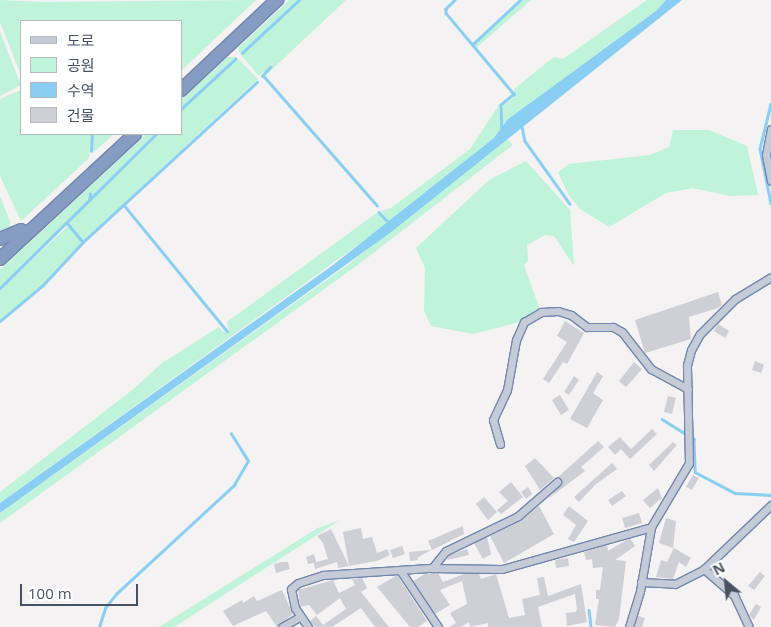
<!DOCTYPE html>
<meta charset="utf-8">
<style>
body{margin:0}
#map{position:relative;width:771px;height:627px;overflow:hidden;background:#f4f2f2;font-family:"Open Sans","Noto Sans KR",sans-serif}
div>[style]{position:absolute}
.green>*{inset:0;background:#bff3da}
.water>*{inset:0;background:#8acff3}
.stream>*{height:2.5px;margin:-1.25px;padding:0 1.25px;transform-origin:1.25px;border-radius:1.25px;background:#8acff3}
.building>*{inset:0;background:#ced0d6}
.roads{filter:drop-shadow(1px 0 #7287af) drop-shadow(-1px 0 #7287af) drop-shadow(0 1px #7287af) drop-shadow(0 -1px #7287af)}
.minor>*{height:7px;margin:-3.5px;padding:0 3.5px;transform-origin:3.5px;border-radius:3.5px;background:#c5ccd7}
.motorway>*{height:12px;margin:-6px;padding:0 6px;transform-origin:6px;border-radius:6px;background:#879cc3}
span{translate:-50% -50%;white-space:nowrap;text-align:center;line-height:1.15;-webkit-text-stroke:5px #fff;paint-order:stroke}
.legend{position:absolute;left:20px;top:20px;width:162px;height:115px;box-sizing:border-box;background:#fff;border:1px solid #b6bac0;margin:0;padding:6px 9px;list-style:none;font-size:15px;color:#485261}
.legend li{display:flex;align-items:center;gap:10px;height:25px}
.legend b{width:25px;border:1px solid #b6bac0}
.north{position:absolute;left:701px;top:557px;width:50px;height:50px;-webkit-text-stroke:4px #fff;paint-order:stroke;rotate:332deg;font-size:14px;font-weight:700;line-height:20px;text-align:center;color:#485261}
.north::after{content:'';display:block;margin:auto;width:18px;height:22px;background:#485261;clip-path:polygon(50% 0,100% 100%,50% 72%,0 100%)}
.scale{position:absolute;left:20px;top:584px;width:118px;height:22px;box-sizing:border-box;border:2px solid #485261;border-top:0;padding-left:6px;font-size:15px;line-height:18px;white-space:nowrap;color:#485261;-webkit-text-stroke:4px #fff;paint-order:stroke}
</style>
<div id="map">
<div class="green">
<i style="clip-path:polygon(0 0,43px 2px,256px 0,181px 71px,181px 21px,21px 21px,21px 75px,0 22px)"></i>
<i style="clip-path:polygon(289px 0,298px 0,240px 54px,238px 48px)"></i>
<i style="clip-path:polygon(300px 0,346px 0,266px 75px,263px 72px,259px 76px,241px 55px)"></i>
<i style="clip-path:polygon(522px 0,531px 0,476px 48px,475px 44px)"></i>
<i style="clip-path:polygon(647px 0,666px 0,656px 11px,503px 124px,503px 106px,514px 97px,514px 89px,554px 57px,563px 59px)"></i>
<i style="clip-path:polygon(0 32px,21px 85px,0 96px)"></i>
<i style="clip-path:polygon(228px 57px,236px 57px,181px 108px,181px 100px)"></i>
<i style="clip-path:polygon(237px 58px,258px 79px,83px 241px,69px 224px,70px 221px,157px 134px,181px 134px,181px 110px)"></i>
<i style="clip-path:polygon(21px 90px,21px 134px,91px 134px,89px 158px,21px 221px,0 176px,0 99px)"></i>
<i style="clip-path:polygon(499px 105px,501px 128px,494px 138px,390px 222px,381px 211px,391px 208px,470px 149px)"></i>
<i style="clip-path:polygon(673px 130px,709px 130px,747px 146px,758px 195px,730px 196px,693px 188px,666px 193px,609px 227px,580px 209px,568px 194px,558px 172px,569px 164px,650px 155px,669px 147px)"></i>
<i style="clip-path:polygon(94px 134px,114px 134px,93px 153px,92px 151px)"></i>
<i style="clip-path:polygon(146px 134px,155px 134px,90px 199px,89px 193px,86px 204px,67px 224px,0 287px,0 270px)"></i>
<i style="clip-path:polygon(507px 139px,513px 145px,363px 261px,0 523px,0 513px,349px 264px)"></i>
<i style="clip-path:polygon(526px 161px,570px 210px,574px 266px,554px 236px,545px 235px,527px 245px,528px 261px,524px 265px,540px 310px,523px 321px,473px 334px,431px 326px,424px 311px,425px 268px,416px 248px,489px 180px)"></i>
<i style="clip-path:polygon(0 196px,10px 221px,10px 228px,0 233px)"></i>
<i style="clip-path:polygon(378px 212px,387px 224px,0 503px,0 492px,131px 391px,162px 363px,219px 327px,224px 332px,229px 331px,227px 322px)"></i>
<i style="clip-path:polygon(68px 226px,82px 242px,81px 244px,41px 286px,0 320px,0 290px)"></i>
<i style="clip-path:polygon(340px 520px,174px 627px,159px 627px,318px 528px)"></i>
</div>
<div class="water">
<i style="clip-path:polygon(666px 0,682px 0,390px 233px,0 513px,0 503px,333px 265px,494px 138px,507px 120px,656px 11px)"></i>
</div>
<div class="stream">
<i style="left:455px;top:0;width:13px;rotate:135deg"></i>
<i style="left:446px;top:9px;width:4px;rotate:90deg"></i>
<i style="left:446px;top:13px;width:106px;rotate:50deg"></i>
<i style="left:514px;top:94px;width:17px;rotate:140deg"></i>
<i style="left:501px;top:105px;width:24px;rotate:88deg"></i>
<i style="left:473px;top:44px;width:64px;rotate:-43.1deg"></i>
<i style="left:242px;top:53px;width:78px;rotate:-42.9deg"></i>
<i style="left:263px;top:75px;width:173px;rotate:48.8deg"></i>
<i style="left:262px;top:76px;width:12px;rotate:-48deg"></i>
<i style="left:771px;top:104px;width:46px;rotate:103.7deg"></i>
<i style="left:760px;top:149px;width:55px;rotate:78.5deg"></i>
<i style="left:181px;top:109px;width:74px;rotate:-42.8deg"></i>
<i style="left:522px;top:127px;width:14px;rotate:78deg"></i>
<i style="left:525px;top:141px;width:77px;rotate:54.5deg"></i>
<i style="left:91px;top:151px;width:17px;rotate:-87deg"></i>
<i style="left:89px;top:200px;width:6px;rotate:-81deg"></i>
<i style="left:124px;top:205px;width:163px;rotate:50.7deg"></i>
<i style="left:379px;top:212px;width:16px;rotate:47deg"></i>
<i style="left:68px;top:224px;width:23px;rotate:50deg"></i>
<i style="left:0;top:288px;width:219px;rotate:-44.6deg"></i>
<i style="left:0;top:321px;width:55px;rotate:-39.8deg"></i>
<i style="left:42px;top:286px;width:60px;rotate:-47deg"></i>
<i style="left:83px;top:242px;width:236px;rotate:-42.6deg"></i>
<i style="left:662px;top:419px;width:38px;rotate:32deg"></i>
<i style="left:694px;top:439px;width:33px;rotate:88deg"></i>
<i style="left:695px;top:472px;width:45px;rotate:27.7deg"></i>
<i style="left:735px;top:493px;width:36px;rotate:3deg"></i>
<i style="left:589px;top:610px;width:17px;rotate:83deg"></i>
<i style="left:99px;top:627px;width:20px;rotate:-72deg"></i>
<i style="left:105px;top:608px;width:18px;rotate:-52deg"></i>
<i style="left:116px;top:594px;width:161px;rotate:-42.7deg"></i>
<i style="left:234px;top:485px;width:28px;rotate:-60deg"></i>
<i style="left:248px;top:461px;width:32px;rotate:-122deg"></i>
</div>
<div class="building">
<i style="clip-path:polygon(718px 292px,722px 305px,718px 308px,689px 317px,691px 339px,645px 353px,635px 320px)"></i>
<i style="clip-path:polygon(565px 321px,584px 333px,567px 364px,563px 362px,549px 383px,543px 379px,567px 342px,557px 336px)"></i>
<i style="clip-path:polygon(718px 324px,729px 331px,725px 338px,714px 331px)"></i>
<i style="clip-path:polygon(755px 361px,764px 365px,761px 373px,752px 370px)"></i>
<i style="clip-path:polygon(634px 362px,642px 369px,626px 387px,619px 381px)"></i>
<i style="clip-path:polygon(597px 372px,603px 376px,593px 393px,603px 400px,587px 428px,570px 419px)"></i>
<i style="clip-path:polygon(574px 376px,579px 380px,569px 395px,564px 392px)"></i>
<i style="clip-path:polygon(560px 395px,569px 410px,561px 415px,552px 400px)"></i>
<i style="clip-path:polygon(668px 396px,676px 398px,672px 414px,664px 412px)"></i>
<i style="clip-path:polygon(652px 429px,657px 434px,630px 459px,621px 449px,615px 455px,608px 447px,620px 437px,631px 449px)"></i>
<i style="clip-path:polygon(598px 441px,604px 447px,581px 467px,585px 471px,548px 499px,562px 484px,558px 477px)"></i>
<i style="clip-path:polygon(673px 442px,677px 445px,654px 471px,649px 465px)"></i>
<i style="clip-path:polygon(535px 458px,554px 478px,540px 490px,525px 466px)"></i>
<i style="clip-path:polygon(612px 463px,617px 469px,596px 484px,579px 502px,574px 497px)"></i>
<i style="clip-path:polygon(693px 475px,699px 478px,692px 490px,686px 487px)"></i>
<i style="clip-path:polygon(511px 482px,523px 497px,501px 514px,497px 510px,508px 501px,499px 492px)"></i>
<i style="clip-path:polygon(528px 487px,532px 494px,526px 499px,521px 492px)"></i>
<i style="clip-path:polygon(658px 488px,662px 498px,650px 508px,643px 500px)"></i>
<i style="clip-path:polygon(622px 491px,626px 496px,612px 506px,608px 500px)"></i>
<i style="clip-path:polygon(484px 497px,497px 512px,488px 520px,476px 504px)"></i>
<i style="clip-path:polygon(539px 506px,554px 534px,504px 563px,490px 536px,521px 521px)"></i>
<i style="clip-path:polygon(569px 506px,588px 521px,574px 542px,568px 539px,576px 525px,563px 515px)"></i>
<i style="clip-path:polygon(639px 513px,642px 523px,625px 528px,622px 518px)"></i>
<i style="clip-path:polygon(666px 518px,676px 521px,673px 548px,659px 543px)"></i>
<i style="clip-path:polygon(463px 526px,464px 534px,432px 550px,428px 541px)"></i>
<i style="clip-path:polygon(361px 528px,363px 539px,372px 537px,377px 553px,387px 549px,390px 555px,377px 561px,349px 566px,343px 532px)"></i>
<i style="clip-path:polygon(331px 529px,349px 566px,338px 568px,337px 562px,315px 569px,314px 563px,308px 564px,306px 557px,314px 554px,316px 562px,328px 559px,323px 543px,317px 536px)"></i>
<i style="clip-path:polygon(487px 537px,491px 554px,483px 559px,474px 543px)"></i>
<i style="clip-path:polygon(630px 538px,635px 546px,615px 560px,626px 561px,619px 619px,615px 627px,595px 625px,599px 599px,596px 599px,596px 590px,600px 590px,603px 567px,593px 568px,592px 559px,586px 560px,584px 552px,607px 545px,608px 551px)"></i>
<i style="clip-path:polygon(402px 546px,405px 554px,393px 558px,390px 550px)"></i>
<i style="clip-path:polygon(674px 548px,691px 558px,686px 567px,679px 562px,673px 579px,656px 577px,661px 560px,667px 562px)"></i>
<i style="clip-path:polygon(467px 549px,469px 555px,447px 560px,449px 555px)"></i>
<i style="clip-path:polygon(431px 550px,417px 558px,418px 560px,410px 561px,409px 552px)"></i>
<i style="clip-path:polygon(568px 558px,569px 566px,556px 568px,555px 560px)"></i>
<i style="clip-path:polygon(282px 562px,288px 562px,290px 569px,276px 573px,274px 564px)"></i>
<i style="clip-path:polygon(760px 572px,765px 576px,754px 590px,748px 586px)"></i>
<i style="clip-path:polygon(438px 573px,443px 582px,464px 574px,479px 574px,481px 579px,496px 574px,509px 618px,525px 615px,522px 599px,540px 595px,537px 578px,544px 577px,548px 596px,581px 584px,587px 622px,567px 626px,566px 613px,576px 612px,577px 609px,575px 594px,538px 607px,542px 627px,488px 627px,488px 623px,470px 627px,469px 622px,461px 627px,449px 627px,456px 623px,450px 613px,467px 604px,462px 581px,440px 590px,450px 605px,435px 614px,413px 581px,425px 574px)"></i>
<i style="clip-path:polygon(397px 575px,427px 621px,418px 627px,410px 627px,377px 587px)"></i>
<i style="clip-path:polygon(362px 578px,367px 588px,361px 592px,389px 627px,375px 627px,361px 608px,332px 627px,315px 627px,310px 621px,316px 616px,323px 625px,346px 609px,340px 598px,317px 615px,309px 605px,300px 607px,298px 590px,333px 580px,339px 593px,355px 585px,352px 579px)"></i>
<i style="clip-path:polygon(282px 590px,293px 614px,277px 627px,266px 611px,233px 626px,223px 611px,242px 600px,243px 603px,254px 596px,257px 601px)"></i>
<i style="clip-path:polygon(756px 604px,761px 607px,754px 620px,749px 615px)"></i>
<i style="clip-path:polygon(638px 616px,645px 618px,642px 627px,635px 627px)"></i>
</div>
<div class="roads">
<div class="minor">
<i style="left:771px;top:129px;width:26px;rotate:101deg"></i>
<i style="left:766px;top:155px;width:26px;rotate:79deg"></i>
<i style="left:500px;top:444px;width:25px;rotate:-106deg"></i>
<i style="left:493px;top:420px;width:33px;rotate:-65deg"></i>
<i style="left:507px;top:390px;width:51px;rotate:-79.8deg"></i>
<i style="left:516px;top:340px;width:20px;rotate:-66deg"></i>
<i style="left:524px;top:322px;width:20px;rotate:-30deg"></i>
<i style="left:541px;top:312px;width:17px;rotate:-3deg"></i>
<i style="left:558px;top:311px;width:14px;rotate:17deg"></i>
<i style="left:571px;top:315px;width:20px;rotate:37deg"></i>
<i style="left:587px;top:327px;width:26px"></i>
<i style="left:613px;top:327px;width:10px;rotate:29deg"></i>
<i style="left:622px;top:332px;width:47px;rotate:51.9deg"></i>
<i style="left:651px;top:369px;width:42px;rotate:28.4deg"></i>
<i style="left:432px;top:568px;width:22px;rotate:-51deg"></i>
<i style="left:446px;top:551px;width:80px;rotate:-25.9deg"></i>
<i style="left:518px;top:516px;width:52px;rotate:-41.1deg"></i>
<i style="left:704px;top:569px;width:40px;rotate:41deg"></i>
<i style="left:734px;top:595px;width:35px;rotate:65deg"></i>
<i style="left:400px;top:570px;width:69px;rotate:56.3deg"></i>
<i style="left:641px;top:582px;width:34px;rotate:3deg"></i>
<i style="left:675px;top:584px;width:33px;rotate:-27deg"></i>
<i style="left:704px;top:569px;width:93px;rotate:-43.7deg"></i>
<i style="left:282px;top:627px;width:20px;rotate:-30deg"></i>
<i style="left:308px;top:627px;width:23px;rotate:-124deg"></i>
<i style="left:295px;top:608px;width:19px;rotate:-102deg"></i>
<i style="left:291px;top:589px;width:9px;rotate:-41deg"></i>
<i style="left:298px;top:583px;width:26px;rotate:-18deg"></i>
<i style="left:323px;top:575px;width:106px;rotate:-3.8deg"></i>
<i style="left:429px;top:568px;width:73px;rotate:0.8deg"></i>
<i style="left:502px;top:569px;width:155px;rotate:-15.7deg"></i>
<i style="left:629px;top:627px;width:38px;rotate:-73deg"></i>
<i style="left:640px;top:591px;width:65px;rotate:-80.2deg"></i>
<i style="left:651px;top:527px;width:74px;rotate:-59.3deg"></i>
<i style="left:689px;top:463px;width:98px;rotate:-91.2deg"></i>
<i style="left:687px;top:365px;width:16px;rotate:-75deg"></i>
<i style="left:691px;top:350px;width:18px;rotate:-61deg"></i>
<i style="left:700px;top:334px;width:49px;rotate:-45deg"></i>
<i style="left:735px;top:299px;width:42px;rotate:-31.4deg"></i>
</div>
<div class="motorway">
<i style="left:181px;top:90px;width:132px;rotate:-43.2deg"></i>
<i style="left:0;top:239px;width:23px;rotate:-23deg"></i>
<i style="left:0;top:259px;width:184px;rotate:-42.8deg"></i>
</div>
</div>
<ul class="legend">
<li><b style="height:6px;background:#c5ccd7"></b>도로</li>
<li><b style="height:14px;background:#bff3da"></b>공원</li>
<li><b style="height:14px;background:#8acff3"></b>수역</li>
<li><b style="height:14px;background:#ced0d6"></b>건물</li>
</ul>
<div class="north">N</div>
<div class="scale">100 m</div>
</div>
